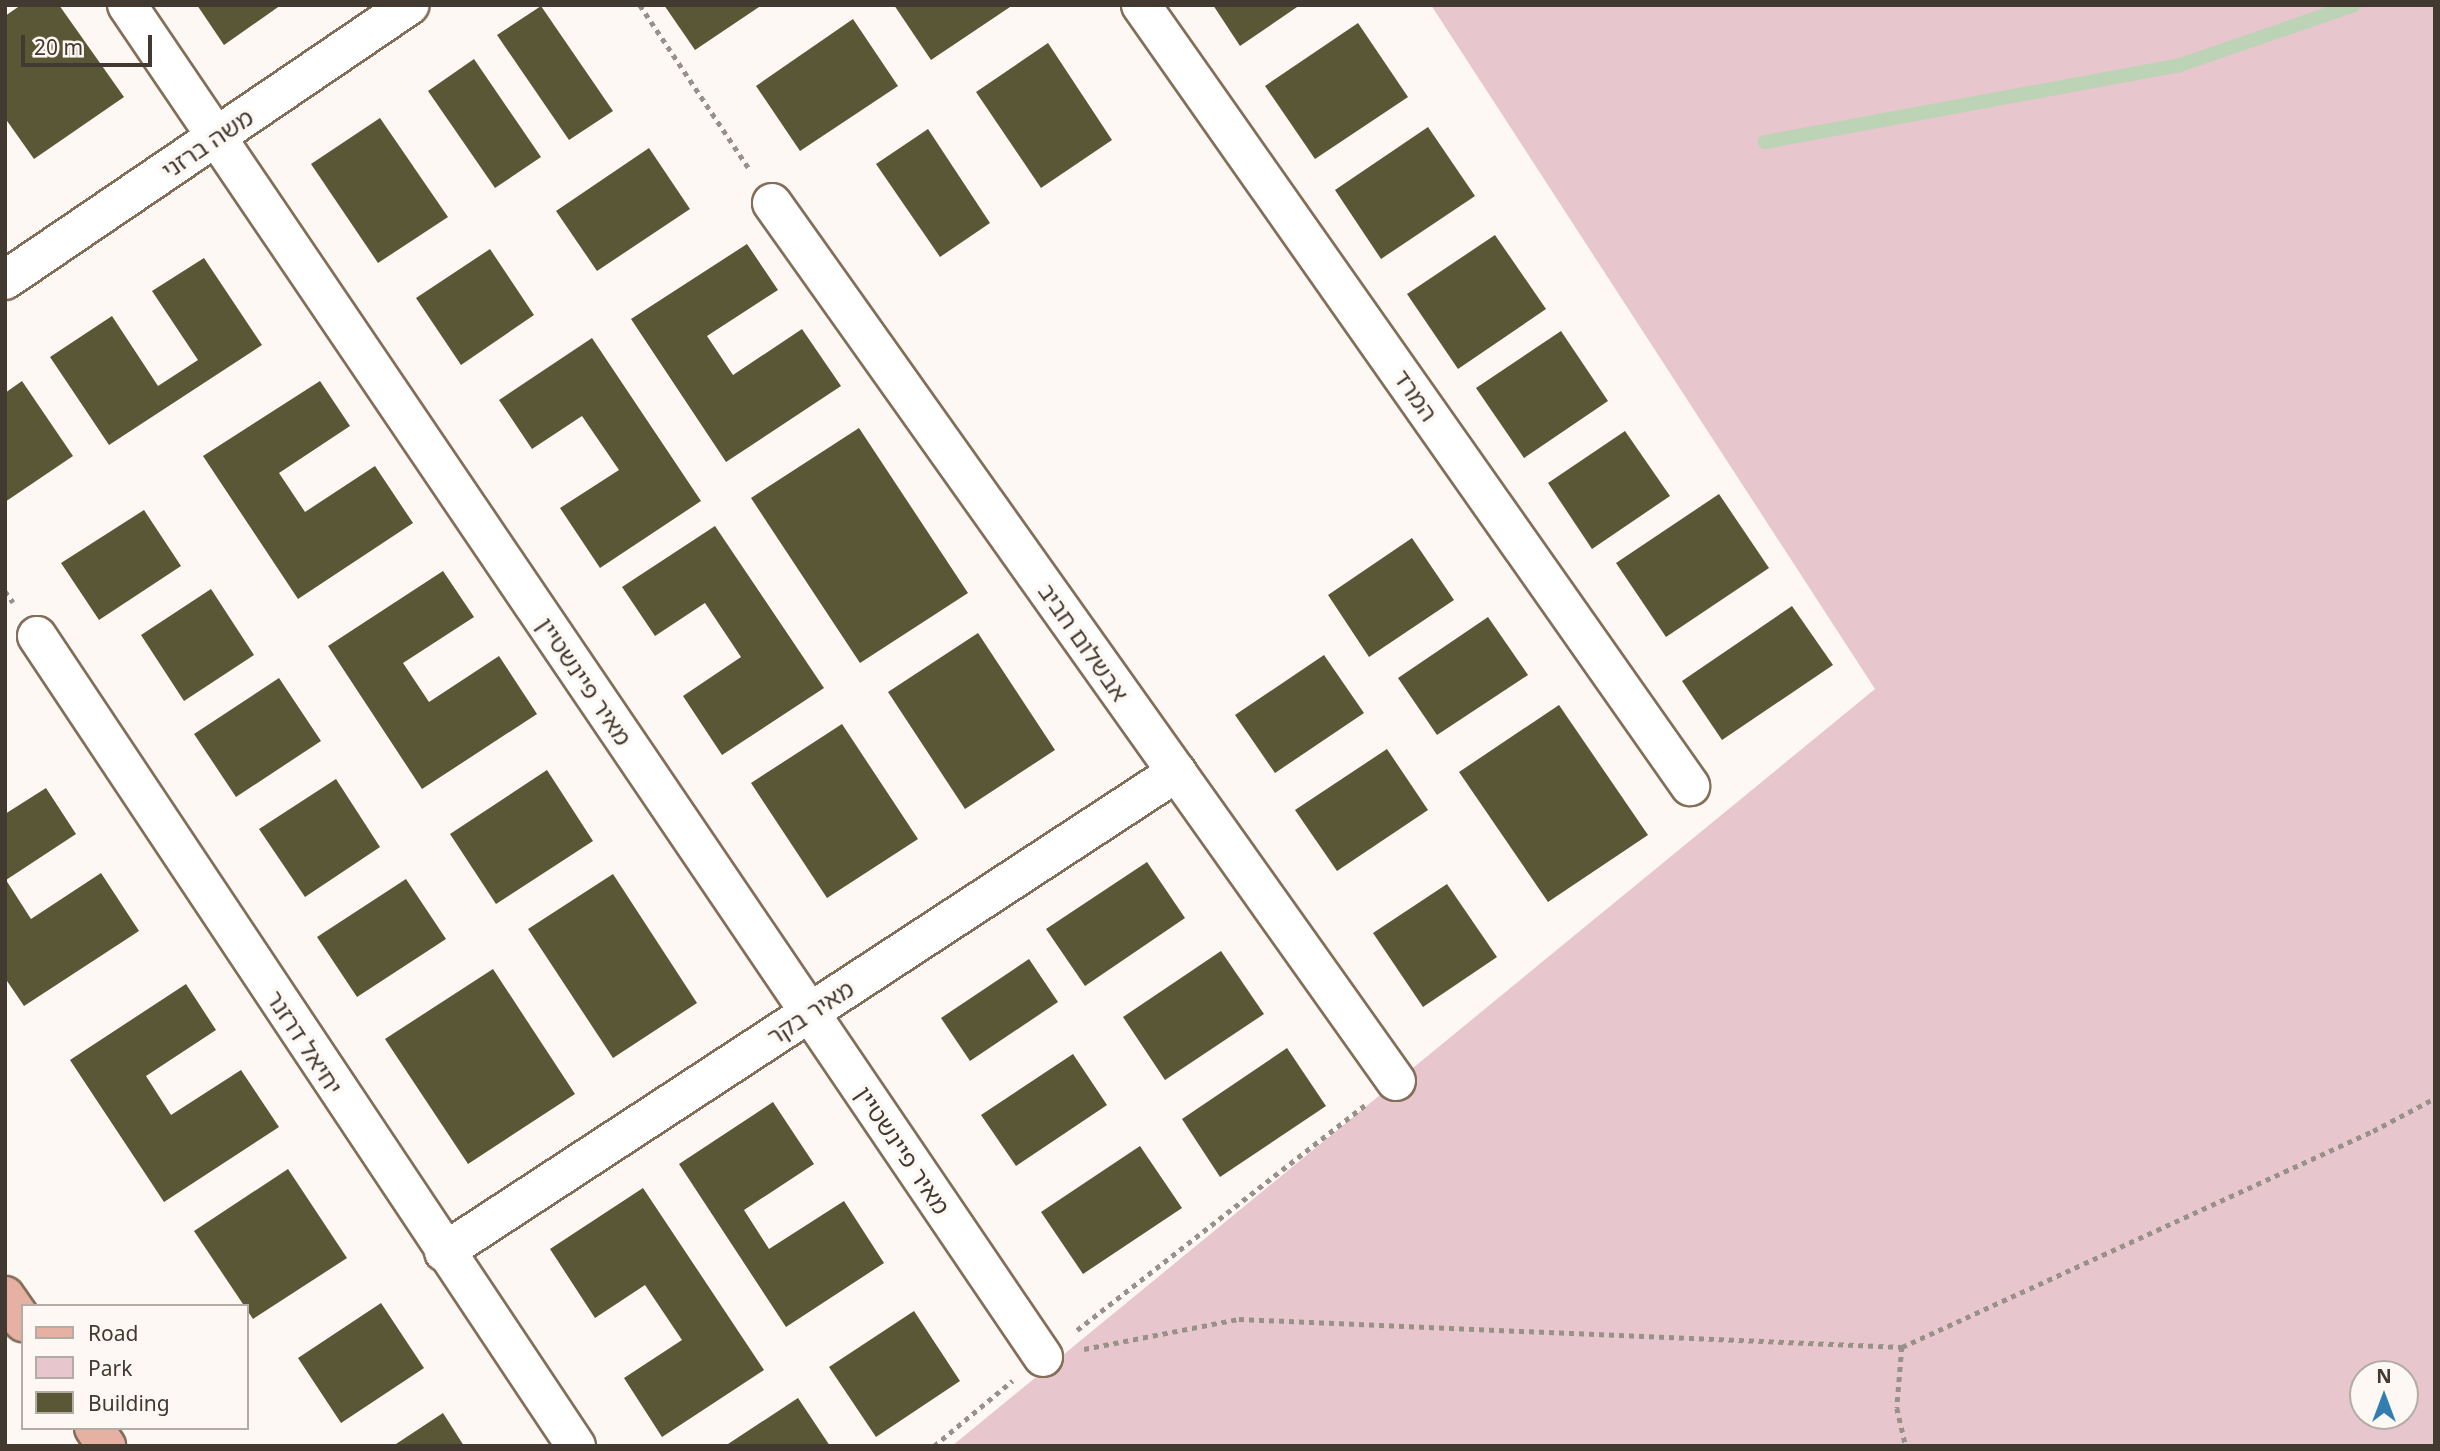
<!DOCTYPE html>
<meta charset="utf-8">
<style>
body{margin:0}
#map{position:relative;width:2440px;height:1451px;overflow:hidden;background:#fdf8f3;font-family:"Noto Sans","Noto Sans Hebrew",sans-serif}
div>[style]{position:absolute}
.green>*{inset:0;background:#e8c6ce}
.stream>*{height:14px;margin:-7px;padding:0 7px;transform-origin:7px;border-radius:7px;background:#bcd4b5}
.building>*{inset:0;background:#5a5736}
.path>*{height:4.5px;margin-top:-2.25px;transform-origin:0;background:repeating-linear-gradient(90deg,#98918a 0 5px,transparent 0 10px)}
.roads{filter:drop-shadow(2px 0 #836f59) drop-shadow(-2px 0 #836f59) drop-shadow(0 2px #836f59) drop-shadow(0 -2px #836f59)}
.minor>*{height:38px;margin:-19px;padding:0 19px;transform-origin:19px;border-radius:19px;background:#fff}
.major>*{height:38px;margin:-19px;padding:0 19px;transform-origin:19px;border-radius:19px;background:#e6b1a3}
span{translate:-50% -50%;white-space:nowrap;text-align:center;line-height:1.15;-webkit-text-stroke:7px #fdf8f3;paint-order:stroke}
.street-label{font-size:24px;color:#423930}
.frame{position:absolute;inset:0;border:7px solid #423930;pointer-events:none}
.legend{position:absolute;left:21px;top:1304px;width:228px;height:126px;box-sizing:border-box;background:#fdf8f3;border:2px solid #b2aca5;margin:0;padding:9px 12px;list-style:none;font-size:21px;color:#423930}
.legend li{display:flex;align-items:center;gap:14px;height:35px}
.legend b{width:35px;border:2px solid #b2aca5}
.north{position:absolute;left:2349px;top:1360px;width:70px;height:70px;box-sizing:border-box;background:#fdf8f3;border:2px solid #b2aca5;border-radius:50%;rotate:0deg;font-size:19px;font-weight:700;line-height:28px;text-align:center;color:#423930}
.north::after{content:'';display:block;margin:auto;width:24px;height:32px;background:#317fb1;clip-path:polygon(50% 0,100% 100%,50% 72%,0 100%)}
.scale{position:absolute;left:21px;top:35px;width:131px;height:32px;box-sizing:border-box;border:4px solid #423930;border-top:0;padding-left:9px;font-size:21px;line-height:24px;white-space:nowrap;color:#423930;-webkit-text-stroke:5px #fdf8f3;paint-order:stroke}
</style>
<div id="map">
<div class="green">
<i style="clip-path:polygon(evenodd,1431px 5px,2435px 5px,2435px 1446px,952px 1446px,1875px 689px,1431px 5px,2363px 1374px,2405px 1374px,2405px 1416px,2363px 1416px,2363px 1374px)"></i>
</div>
<div class="stream">
<i style="left:1765px;top:142px;width:422px;rotate:-10.5deg"></i>
<i style="left:2180px;top:65px;width:184px;rotate:-19deg"></i>
</div>
<div class="building">
<i style="clip-path:polygon(21px 5px,59px 5px,124px 97px,34px 159px,5px 118px,5px 16px)"></i>
<i style="clip-path:polygon(197px 5px,281px 5px,224px 45px)"></i>
<i style="clip-path:polygon(664px 5px,758px 5px,759px 7px,695px 50px)"></i>
<i style="clip-path:polygon(894px 5px,1013px 5px,931px 60px)"></i>
<i style="clip-path:polygon(1213px 5px,1300px 5px,1240px 46px)"></i>
<i style="clip-path:polygon(541px 6px,613px 111px,569px 140px,497px 35px)"></i>
<i style="clip-path:polygon(853px 19px,898px 86px,800px 151px,756px 86px)"></i>
<i style="clip-path:polygon(1358px 23px,1408px 97px,1315px 159px,1265px 86px)"></i>
<i style="clip-path:polygon(1048px 43px,1112px 140px,1041px 188px,976px 92px)"></i>
<i style="clip-path:polygon(474px 59px,541px 157px,495px 188px,428px 91px)"></i>
<i style="clip-path:polygon(380px 118px,448px 217px,378px 263px,311px 164px)"></i>
<i style="clip-path:polygon(1428px 127px,1475px 196px,1381px 259px,1335px 190px)"></i>
<i style="clip-path:polygon(928px 129px,990px 223px,940px 257px,876px 164px)"></i>
<i style="clip-path:polygon(649px 148px,690px 209px,597px 271px,556px 211px)"></i>
<i style="clip-path:polygon(1495px 235px,1546px 309px,1458px 369px,1407px 294px)"></i>
<i style="clip-path:polygon(747px 244px,778px 290px,707px 336px,733px 375px,802px 329px,841px 386px,726px 462px,631px 319px)"></i>
<i style="clip-path:polygon(490px 249px,534px 315px,461px 365px,416px 298px)"></i>
<i style="clip-path:polygon(204px 258px,262px 345px,109px 445px,50px 357px,112px 316px,158px 386px,198px 360px,152px 291px)"></i>
<i style="clip-path:polygon(1561px 331px,1608px 401px,1524px 458px,1476px 388px)"></i>
<i style="clip-path:polygon(592px 338px,701px 501px,600px 568px,560px 508px,619px 470px,582px 416px,532px 449px,499px 400px)"></i>
<i style="clip-path:polygon(22px 381px,73px 456px,5px 502px,5px 393px)"></i>
<i style="clip-path:polygon(320px 381px,350px 426px,279px 473px,305px 512px,375px 466px,413px 523px,298px 599px,203px 456px)"></i>
<i style="clip-path:polygon(859px 428px,968px 593px,860px 663px,751px 498px)"></i>
<i style="clip-path:polygon(1625px 431px,1670px 496px,1592px 549px,1548px 483px)"></i>
<i style="clip-path:polygon(1719px 494px,1769px 568px,1666px 637px,1616px 563px)"></i>
<i style="clip-path:polygon(144px 510px,181px 566px,99px 620px,61px 563px)"></i>
<i style="clip-path:polygon(715px 526px,824px 688px,722px 755px,683px 696px,741px 657px,705px 603px,655px 636px,622px 587px)"></i>
<i style="clip-path:polygon(1412px 538px,1454px 600px,1369px 657px,1328px 595px)"></i>
<i style="clip-path:polygon(443px 571px,474px 617px,403px 663px,429px 702px,499px 656px,537px 714px,422px 789px,328px 646px)"></i>
<i style="clip-path:polygon(211px 589px,254px 655px,184px 701px,141px 635px)"></i>
<i style="clip-path:polygon(1792px 606px,1833px 665px,1722px 740px,1682px 681px)"></i>
<i style="clip-path:polygon(1488px 617px,1528px 675px,1437px 735px,1398px 678px)"></i>
<i style="clip-path:polygon(978px 633px,1055px 750px,965px 809px,888px 692px)"></i>
<i style="clip-path:polygon(1324px 655px,1364px 713px,1275px 773px,1235px 715px)"></i>
<i style="clip-path:polygon(279px 678px,321px 741px,236px 797px,194px 734px)"></i>
<i style="clip-path:polygon(1559px 705px,1648px 835px,1548px 902px,1459px 772px)"></i>
<i style="clip-path:polygon(842px 724px,918px 839px,827px 898px,751px 783px)"></i>
<i style="clip-path:polygon(1387px 749px,1428px 810px,1337px 871px,1295px 810px)"></i>
<i style="clip-path:polygon(547px 770px,593px 841px,496px 904px,450px 834px)"></i>
<i style="clip-path:polygon(336px 779px,380px 847px,305px 897px,259px 829px)"></i>
<i style="clip-path:polygon(46px 788px,76px 834px,6px 880px,31px 919px,101px 873px,139px 931px,24px 1006px,5px 978px,5px 814px)"></i>
<i style="clip-path:polygon(1147px 862px,1185px 918px,1085px 986px,1046px 929px)"></i>
<i style="clip-path:polygon(613px 874px,697px 1003px,613px 1058px,528px 929px)"></i>
<i style="clip-path:polygon(406px 879px,446px 939px,357px 997px,317px 937px)"></i>
<i style="clip-path:polygon(1447px 884px,1497px 957px,1423px 1007px,1373px 933px)"></i>
<i style="clip-path:polygon(1221px 951px,1264px 1014px,1165px 1080px,1123px 1017px)"></i>
<i style="clip-path:polygon(1029px 959px,1058px 1002px,970px 1061px,941px 1018px)"></i>
<i style="clip-path:polygon(493px 969px,575px 1094px,468px 1164px,385px 1039px)"></i>
<i style="clip-path:polygon(186px 984px,216px 1030px,146px 1076px,171px 1115px,241px 1070px,279px 1127px,164px 1202px,70px 1060px)"></i>
<i style="clip-path:polygon(1287px 1048px,1326px 1106px,1220px 1177px,1182px 1119px)"></i>
<i style="clip-path:polygon(1073px 1054px,1107px 1105px,1016px 1166px,981px 1115px)"></i>
<i style="clip-path:polygon(773px 1102px,814px 1164px,744px 1210px,769px 1249px,844px 1201px,884px 1263px,786px 1327px,679px 1164px)"></i>
<i style="clip-path:polygon(1140px 1146px,1182px 1208px,1083px 1274px,1041px 1212px)"></i>
<i style="clip-path:polygon(288px 1169px,347px 1258px,253px 1319px,194px 1231px)"></i>
<i style="clip-path:polygon(643px 1188px,764px 1370px,662px 1437px,624px 1378px,682px 1340px,645px 1285px,595px 1318px,550px 1249px)"></i>
<i style="clip-path:polygon(381px 1303px,424px 1368px,341px 1423px,298px 1358px)"></i>
<i style="clip-path:polygon(914px 1311px,960px 1381px,876px 1437px,829px 1367px)"></i>
<i style="clip-path:polygon(798px 1398px,830px 1446px,725px 1446px)"></i>
<i style="clip-path:polygon(443px 1413px,464px 1446px,393px 1446px)"></i>
</div>
<div class="path">
<i style="left:640px;top:5px;width:198px;rotate:56.3deg"></i>
<i style="left:5px;top:591px;width:14px;rotate:54deg"></i>
<i style="left:1077px;top:1330px;width:365px;rotate:-38deg"></i>
<i style="left:1902px;top:1347px;width:61px;rotate:94.7deg"></i>
<i style="left:1897px;top:1408px;width:39px;rotate:77deg"></i>
<i style="left:1084px;top:1349px;width:158px;rotate:-11deg"></i>
<i style="left:1239px;top:1319px;width:664px;rotate:2.42deg"></i>
<i style="left:1902px;top:1347px;width:518px;rotate:-24.64deg"></i>
<i style="left:2373px;top:1131px;width:70px;rotate:-28deg"></i>
<i style="left:934px;top:1446px;width:102px;rotate:-39.8deg"></i>
</div>
<div class="roads">
<div class="minor">
<i style="left:127px;top:5px;width:1633px;rotate:55.88deg"></i>
<i style="left:1141px;top:5px;width:955px;rotate:54.89deg"></i>
<i style="left:772px;top:203px;width:1077px;rotate:54.6deg"></i>
<i style="left:5px;top:280px;width:489px;rotate:-34.2deg"></i>
<i style="left:37px;top:636px;width:973px;rotate:56.36deg"></i>
<i style="left:444px;top:1252px;width:876px;rotate:-33.22deg"></i>
</div>
<div class="major">
<i style="left:5px;top:1296px;width:32px;rotate:55deg"></i>
<i style="left:94px;top:1428px;width:22px;rotate:56deg"></i>
</div>
</div>
<div class="street-label">
<span style="left:207px;top:143px;rotate:-34deg">משה ברזני</span>
<span style="left:1416px;top:395px;rotate:55deg">המרד</span>
<span style="left:1084px;top:642px;rotate:55deg">אבשלום חביב</span>
<span style="left:585px;top:681px;rotate:56deg">מאיר פיינשטיין</span>
<span style="left:810px;top:1012px;rotate:-33deg">מאיר בקר</span>
<span style="left:305px;top:1042px;rotate:57deg">יחיאל דרזנר</span>
<span style="left:903px;top:1150px;rotate:56deg">מאיר פיינשטיין</span>
</div>
<div class="frame"></div>
<ul class="legend">
<li><b style="height:9px;background:#e6b1a3"></b>Road</li>
<li><b style="height:19px;background:#e8c6ce"></b>Park</li>
<li><b style="height:19px;background:#5a5736"></b>Building</li>
</ul>
<div class="north">N</div>
<div class="scale">20 m</div>
</div>
